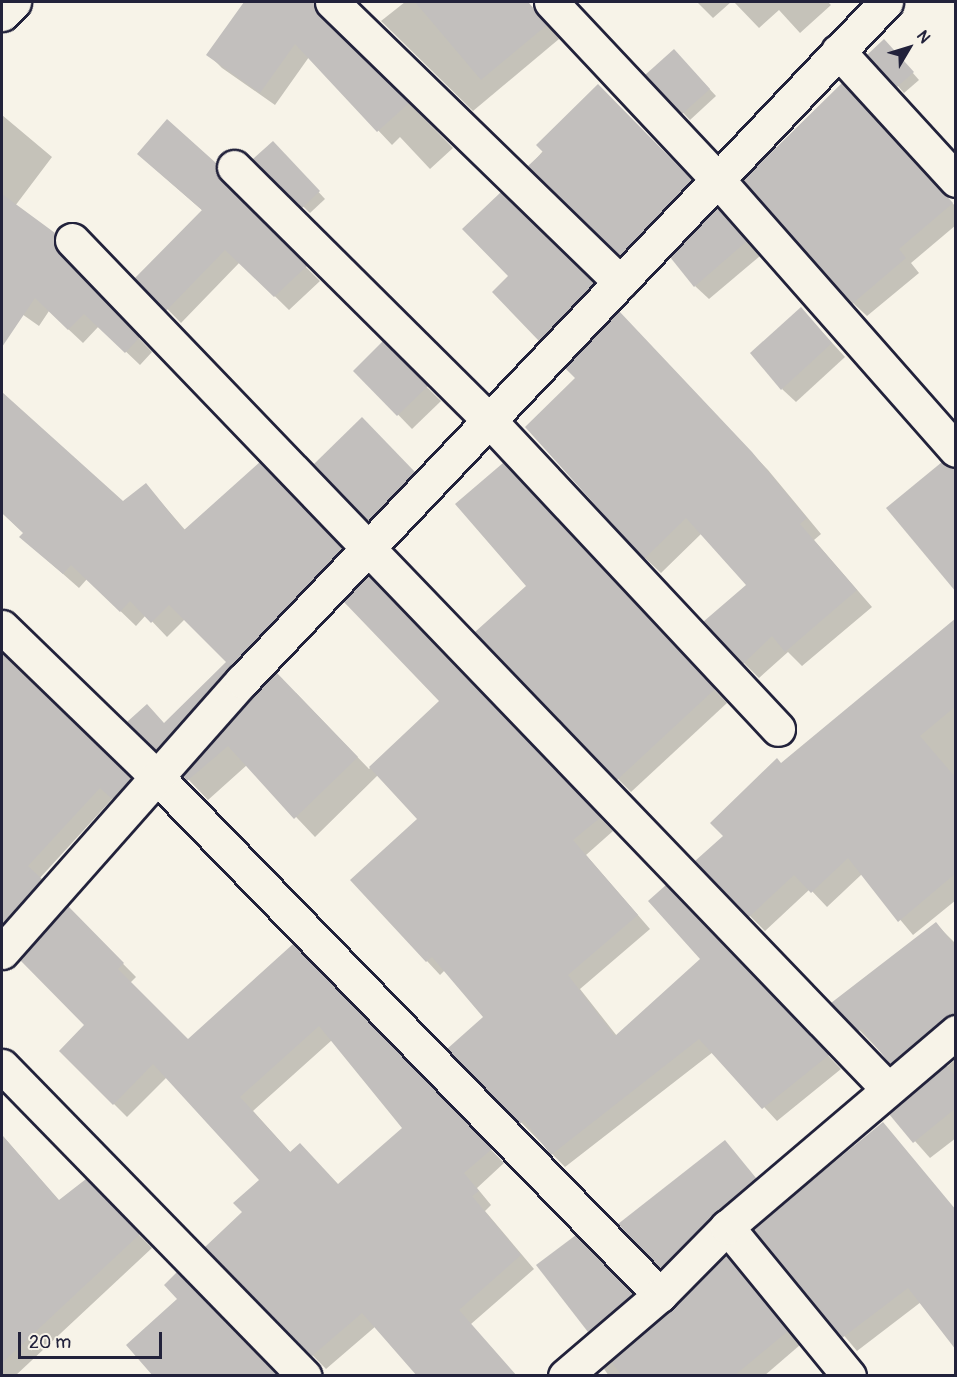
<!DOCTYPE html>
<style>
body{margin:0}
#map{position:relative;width:957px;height:1377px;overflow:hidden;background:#f7f3e8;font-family:Pangolin,sans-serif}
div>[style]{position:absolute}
.shadow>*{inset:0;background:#0003}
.building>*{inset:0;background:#c2bfbd}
.roads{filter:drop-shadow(2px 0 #22223b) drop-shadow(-2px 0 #22223b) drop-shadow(0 2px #22223b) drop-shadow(0 -2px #22223b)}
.street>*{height:33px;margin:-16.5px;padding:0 16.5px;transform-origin:16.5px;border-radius:16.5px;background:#f7f3e8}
span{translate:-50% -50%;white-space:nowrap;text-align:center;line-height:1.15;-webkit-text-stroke:5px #f7f3e8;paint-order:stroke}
.frame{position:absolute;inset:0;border:3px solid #22223b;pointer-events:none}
.north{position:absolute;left:879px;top:18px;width:60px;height:60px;-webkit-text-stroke:4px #f7f3e8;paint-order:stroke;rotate:52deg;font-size:16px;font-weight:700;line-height:24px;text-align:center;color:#22223b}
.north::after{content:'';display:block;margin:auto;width:21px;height:27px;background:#22223b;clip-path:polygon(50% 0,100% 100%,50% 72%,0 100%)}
.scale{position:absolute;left:18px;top:1332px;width:144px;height:27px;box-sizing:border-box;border:3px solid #22223b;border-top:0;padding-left:8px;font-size:18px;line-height:21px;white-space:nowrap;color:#22223b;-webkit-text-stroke:4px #f7f3e8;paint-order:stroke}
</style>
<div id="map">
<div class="shadow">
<i style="clip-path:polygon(245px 2px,313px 5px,453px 148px,430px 169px,400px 137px,392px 145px,309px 57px,275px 105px,222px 68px,208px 54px)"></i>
<i style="clip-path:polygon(405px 2px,528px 2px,559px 39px,473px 111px,381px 21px)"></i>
<i style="clip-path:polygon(697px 2px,731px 2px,713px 18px)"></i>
<i style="clip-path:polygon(734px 2px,828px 2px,831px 5px,800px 33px,779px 10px,759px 28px)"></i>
<i style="clip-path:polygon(891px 48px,919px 80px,904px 93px,898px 86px)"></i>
<i style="clip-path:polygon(681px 58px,716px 96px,690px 120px,647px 75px)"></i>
<i style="clip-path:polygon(598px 87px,704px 194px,634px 268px,530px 166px)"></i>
<i style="clip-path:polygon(856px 99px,956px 207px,956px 225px,911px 263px,919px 273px,867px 316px,853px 303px)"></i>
<i style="clip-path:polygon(2px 115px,52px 157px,15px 206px,68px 249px,72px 268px,152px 352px,140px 365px,99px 326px,83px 343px,49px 311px,39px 326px,2px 300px)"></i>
<i style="clip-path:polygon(273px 143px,325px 199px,310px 213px,255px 160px)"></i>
<i style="clip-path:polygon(215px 164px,229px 178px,234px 196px,320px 281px,289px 310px,240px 262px,181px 323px,137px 278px,203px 211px,153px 167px)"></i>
<i style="clip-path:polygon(501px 194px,605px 296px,552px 351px,494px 292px,510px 276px)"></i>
<i style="clip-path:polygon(731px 223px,760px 256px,709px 299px,695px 286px)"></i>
<i style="clip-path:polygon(814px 323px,845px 357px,796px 402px,782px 389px)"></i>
<i style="clip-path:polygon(634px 329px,768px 470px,821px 534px,814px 540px,872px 607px,802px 666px,788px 652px,759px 678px,744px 663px,748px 585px,702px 533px,661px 573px,645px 558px)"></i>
<i style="clip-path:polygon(383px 344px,441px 401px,412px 429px,356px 371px)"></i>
<i style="clip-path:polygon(2px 395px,123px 503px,146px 485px,186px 531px,275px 479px,356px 564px,172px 764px,129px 722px,164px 724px,228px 662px,185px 619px,167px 637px,146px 615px,136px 626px,87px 579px,79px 588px,21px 537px,25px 534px,2px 513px)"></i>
<i style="clip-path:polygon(376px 433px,427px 487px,383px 533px,369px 520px)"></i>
<i style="clip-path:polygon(516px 478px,727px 703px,631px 792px,618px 779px)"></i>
<i style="clip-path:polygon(381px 591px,613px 831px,586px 855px,650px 929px,580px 989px,617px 1036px,702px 959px,680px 901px,841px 1069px,777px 1121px,713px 1052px,565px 1167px,449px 1049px,485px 1017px,445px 970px,440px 975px,427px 961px,420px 819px,378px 775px,315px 837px,247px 765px,208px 800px,185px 776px,296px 693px,369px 769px,441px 701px)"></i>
<i style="clip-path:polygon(956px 620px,956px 900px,913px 935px,862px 874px,827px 907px,810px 889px,765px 931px,750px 916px,725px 836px,781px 765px)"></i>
<i style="clip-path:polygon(6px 659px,142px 791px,125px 810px,113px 798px,39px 879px,53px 892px,2px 950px,2px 759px,19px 738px,2px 716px,2px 664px)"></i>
<i style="clip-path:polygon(evenodd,68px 908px,136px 977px,130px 983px,188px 1041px,293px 946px,504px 1163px,477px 1188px,491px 1205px,485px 1211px,534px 1269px,471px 1324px,376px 1326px,326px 1369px,207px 1247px,244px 1212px,261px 1180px,167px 1077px,127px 1117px,61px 1051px,87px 1025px,68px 908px,332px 1040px,404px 1128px,338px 1185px,291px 1153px,253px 1111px,332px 1040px)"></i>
<i style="clip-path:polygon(936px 924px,956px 944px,956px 1041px,907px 1079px,833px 1003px)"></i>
<i style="clip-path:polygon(956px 1059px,956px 1138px,930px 1158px,891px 1114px)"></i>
<i style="clip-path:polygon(883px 1124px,956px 1214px,921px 1302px,857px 1351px,755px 1230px)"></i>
<i style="clip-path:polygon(2px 1135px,60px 1202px,86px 1181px,152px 1248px,15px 1376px,2px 1376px,2px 1242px,15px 1229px,2px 1213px)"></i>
<i style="clip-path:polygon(725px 1142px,768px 1193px,675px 1281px,620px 1225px)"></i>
<i style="clip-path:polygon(576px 1237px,645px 1308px,603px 1344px,589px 1331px)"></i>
<i style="clip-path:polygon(726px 1257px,800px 1345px,764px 1376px,609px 1376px,604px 1369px)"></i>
</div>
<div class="building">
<i style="clip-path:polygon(244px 2px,314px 2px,319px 15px,409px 103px,377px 132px,295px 44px,260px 93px,206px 55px)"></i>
<i style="clip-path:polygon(415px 2px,528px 2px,547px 25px,481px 80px)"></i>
<i style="clip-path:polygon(884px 39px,914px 72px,897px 87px,867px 55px)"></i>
<i style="clip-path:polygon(674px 49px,710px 89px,682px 114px,645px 75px)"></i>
<i style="clip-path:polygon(842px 83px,953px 203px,899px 249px,906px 258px,852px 304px,743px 180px)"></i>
<i style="clip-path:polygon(598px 84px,692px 180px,620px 256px,528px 166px,543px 152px,536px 145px)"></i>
<i style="clip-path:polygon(167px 119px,216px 163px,221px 180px,307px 266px,274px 297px,225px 250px,166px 311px,135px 278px,202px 210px,137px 154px)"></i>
<i style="clip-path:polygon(273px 141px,320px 191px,302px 208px,253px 159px)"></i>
<i style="clip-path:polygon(501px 192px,594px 283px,539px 341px,492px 292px,508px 276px,462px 229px)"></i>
<i style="clip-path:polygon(2px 194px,55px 233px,58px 253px,140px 337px,125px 353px,84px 314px,68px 330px,35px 298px,2px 347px)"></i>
<i style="clip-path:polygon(717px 207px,747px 241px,694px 287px,670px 257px)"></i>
<i style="clip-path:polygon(801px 307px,832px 343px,781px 390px,750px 353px)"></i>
<i style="clip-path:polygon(619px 311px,752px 452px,807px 518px,800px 524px,857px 590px,785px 652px,772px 636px,743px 664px,703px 622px,746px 585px,686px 518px,644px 559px,525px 427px,575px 378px,565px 368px)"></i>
<i style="clip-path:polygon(383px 341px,428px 386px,397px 416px,353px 371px)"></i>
<i style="clip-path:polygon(2px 392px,123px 501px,146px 483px,184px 530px,260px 462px,342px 548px,156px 750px,127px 722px,147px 704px,164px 723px,226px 662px,169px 605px,151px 623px,130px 601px,120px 612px,71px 565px,63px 574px,19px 537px,23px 533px,2px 513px)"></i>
<i style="clip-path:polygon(362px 417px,415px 472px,368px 521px,314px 464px)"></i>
<i style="clip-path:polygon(942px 462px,956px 468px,956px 592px,886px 508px)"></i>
<i style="clip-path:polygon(503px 463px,715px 689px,617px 780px,475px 632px,526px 586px,455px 504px)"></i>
<i style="clip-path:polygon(368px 575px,601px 817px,573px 840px,638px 915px,568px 975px,615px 1036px,700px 959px,648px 901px,666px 885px,829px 1055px,762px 1109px,699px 1039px,551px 1155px,524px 1120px,520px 1124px,447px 1049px,483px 1017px,432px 957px,426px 962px,350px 880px,417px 819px,369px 767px,439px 701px,343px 601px)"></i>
<i style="clip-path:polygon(956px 618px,956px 706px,920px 736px,956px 778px,956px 873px,898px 922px,848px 858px,811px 893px,794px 875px,749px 917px,695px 861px,723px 836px,710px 823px,777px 758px,781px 763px)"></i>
<i style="clip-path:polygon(2px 653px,131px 778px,112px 799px,100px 788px,28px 866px,42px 879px,2px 924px)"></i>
<i style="clip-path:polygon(276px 672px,358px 757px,294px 819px,228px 746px,187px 781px,183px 776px)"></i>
<i style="clip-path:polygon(evenodd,68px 906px,124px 963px,118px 969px,188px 1039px,293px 944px,492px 1149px,464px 1173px,479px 1191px,472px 1196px,521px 1255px,459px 1310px,517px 1376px,417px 1376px,362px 1313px,312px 1356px,205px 1247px,242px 1212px,233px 1203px,259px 1180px,153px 1064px,113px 1105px,59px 1051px,84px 1025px,20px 960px,68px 906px,319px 1026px,402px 1128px,338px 1184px,300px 1143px,290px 1152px,240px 1097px,319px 1026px)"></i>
<i style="clip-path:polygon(936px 922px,956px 947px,956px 1014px,890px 1064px,862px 1029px,858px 1031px,831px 1003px)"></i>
<i style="clip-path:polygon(946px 1065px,956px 1077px,956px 1108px,913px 1143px,889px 1114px)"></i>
<i style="clip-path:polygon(883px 1122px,956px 1210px,956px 1350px,908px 1288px,842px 1338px,753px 1229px)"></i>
<i style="clip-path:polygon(2px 1135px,59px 1200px,86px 1179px,140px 1234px,2px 1363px)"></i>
<i style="clip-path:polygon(725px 1140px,756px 1178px,660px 1268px,618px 1224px)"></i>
<i style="clip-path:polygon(576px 1235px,633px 1294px,588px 1332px,536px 1265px)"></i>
<i style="clip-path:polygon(726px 1255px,788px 1331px,734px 1376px,622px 1376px,611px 1361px)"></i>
<i style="clip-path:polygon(177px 1272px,278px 1376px,153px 1376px,126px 1345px,177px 1299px,164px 1285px)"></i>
</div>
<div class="roads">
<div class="street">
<i style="left:332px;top:2px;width:402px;rotate:44.2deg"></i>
<i style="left:551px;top:2px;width:243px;rotate:46.8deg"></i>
<i style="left:717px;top:179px;width:361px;rotate:48.6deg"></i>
<i style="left:2px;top:14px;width:17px;rotate:-45deg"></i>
<i style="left:838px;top:51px;width:175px;rotate:47.5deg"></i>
<i style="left:234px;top:167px;width:359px;rotate:44.8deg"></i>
<i style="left:489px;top:420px;width:423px;rotate:46.9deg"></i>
<i style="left:72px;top:240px;width:1176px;rotate:46.14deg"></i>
<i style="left:2px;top:627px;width:217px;rotate:44.1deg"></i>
<i style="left:158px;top:778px;width:721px;rotate:45.84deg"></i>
<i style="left:2px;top:952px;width:362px;rotate:-48.5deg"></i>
<i style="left:242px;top:681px;width:936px;rotate:-46.52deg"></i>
<i style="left:2px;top:1066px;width:433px;rotate:45.7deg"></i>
<i style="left:565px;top:1376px;width:125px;rotate:-40.5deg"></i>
<i style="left:660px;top:1295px;width:95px;rotate:-45.4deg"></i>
<i style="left:849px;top:1376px;width:193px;rotate:-129.3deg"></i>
<i style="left:727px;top:1227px;width:301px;rotate:-40.4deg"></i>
</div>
</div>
<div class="frame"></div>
<div class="north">N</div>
<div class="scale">20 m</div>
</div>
